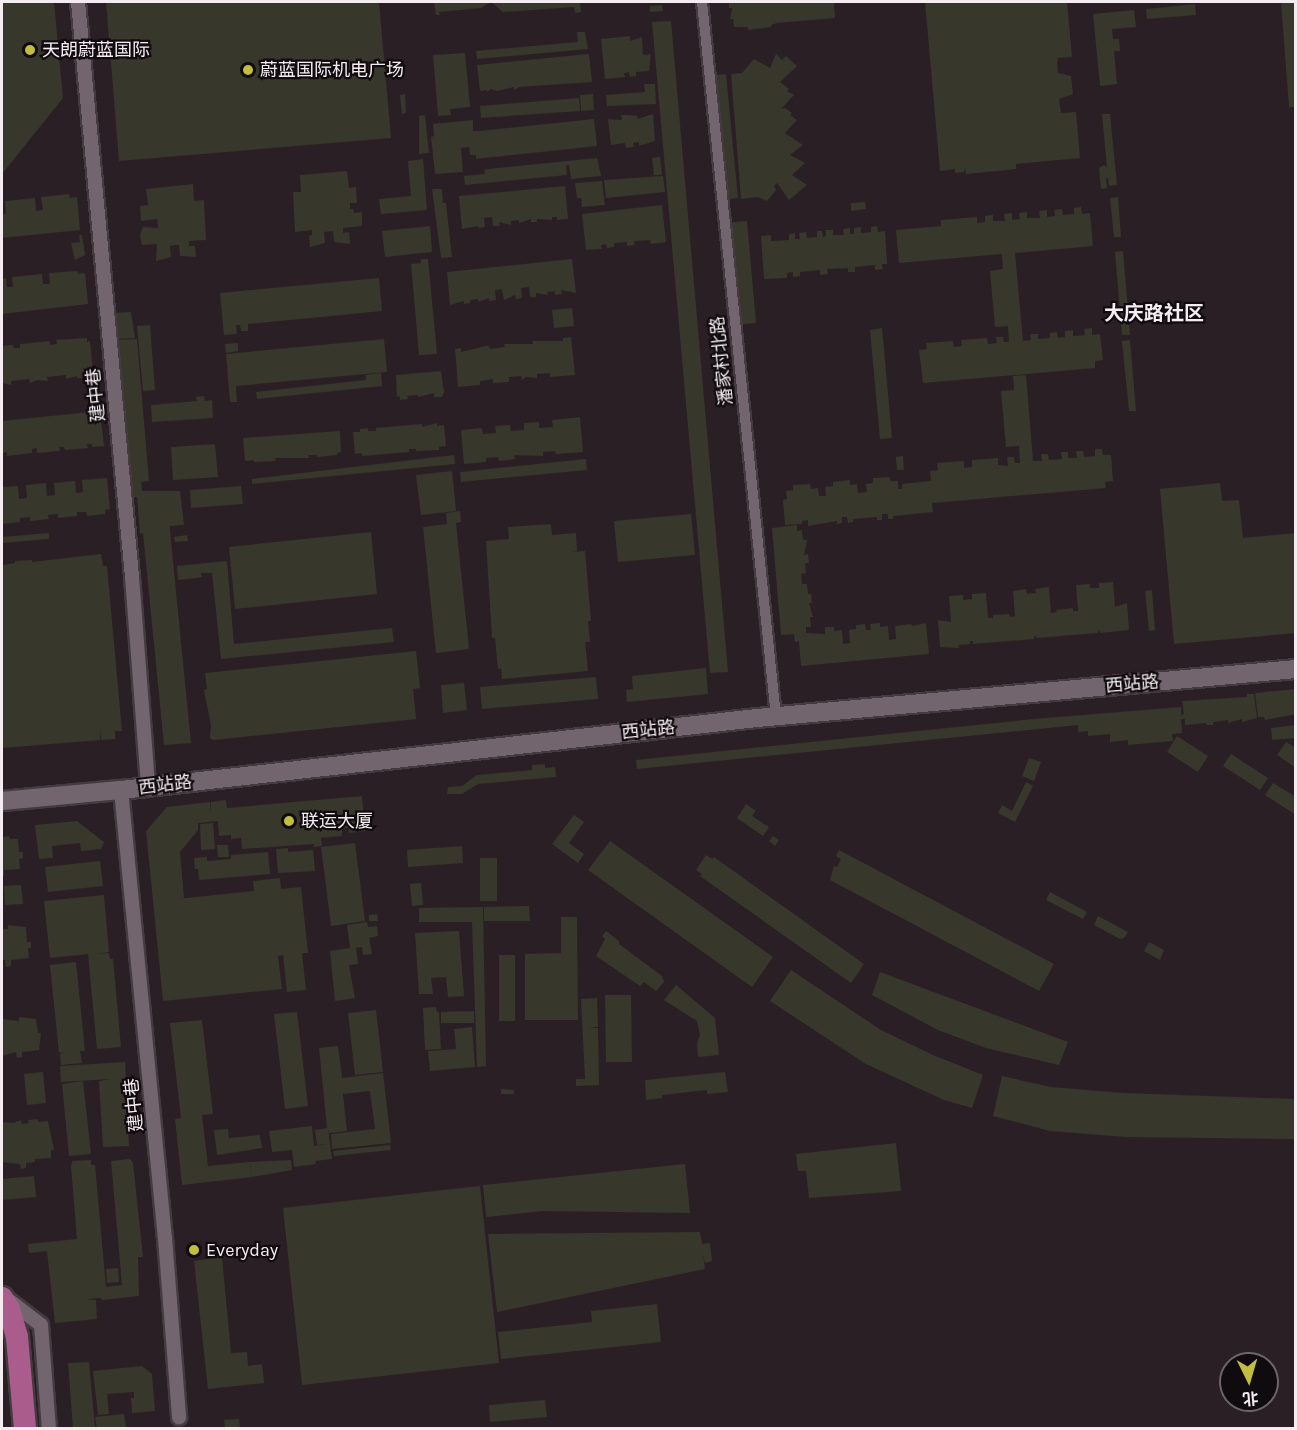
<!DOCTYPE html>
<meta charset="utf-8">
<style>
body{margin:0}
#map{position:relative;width:1297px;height:1430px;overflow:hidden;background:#2b1f26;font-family:Karla,"Noto Sans SC",sans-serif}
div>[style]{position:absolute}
.building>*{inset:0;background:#37372b}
.roads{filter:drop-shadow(2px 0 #443b40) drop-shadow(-2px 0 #443b40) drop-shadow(0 2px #443b40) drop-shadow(0 -2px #443b40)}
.pedestrian>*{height:10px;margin:-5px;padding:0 5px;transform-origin:5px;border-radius:5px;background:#73656d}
.minor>*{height:14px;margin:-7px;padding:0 7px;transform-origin:7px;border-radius:7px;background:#73656d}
.tertiary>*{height:18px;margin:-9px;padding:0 9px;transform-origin:9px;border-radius:9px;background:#73656d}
.primary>*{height:22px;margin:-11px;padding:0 11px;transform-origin:11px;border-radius:11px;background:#aa5d8d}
.dots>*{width:16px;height:16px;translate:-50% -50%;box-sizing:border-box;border:3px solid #100b0e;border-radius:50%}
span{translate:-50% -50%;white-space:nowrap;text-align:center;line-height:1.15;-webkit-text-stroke:4.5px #100b0e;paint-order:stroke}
.poi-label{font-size:18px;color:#f4ecf0}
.left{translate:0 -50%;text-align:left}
.street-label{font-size:18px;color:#f4ecf0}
.neighbourhood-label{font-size:20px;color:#f4ecf0;font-weight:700}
.frame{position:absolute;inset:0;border:3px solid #f4ecf0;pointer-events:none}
.north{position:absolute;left:1219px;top:1352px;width:60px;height:60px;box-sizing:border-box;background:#100b0e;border:2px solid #6b6568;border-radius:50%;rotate:175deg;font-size:16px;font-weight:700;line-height:24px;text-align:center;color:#f4ecf0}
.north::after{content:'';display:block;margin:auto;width:21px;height:27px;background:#c1be40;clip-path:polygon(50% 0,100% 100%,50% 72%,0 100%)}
</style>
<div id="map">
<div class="building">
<i style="clip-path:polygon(2px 2px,54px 2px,63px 98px,2px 174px)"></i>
<i style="clip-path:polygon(106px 2px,379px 2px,391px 138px,119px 161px)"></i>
<i style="clip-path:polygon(434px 2px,580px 2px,581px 12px,575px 13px,574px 7px,503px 12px,491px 2px,481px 8px,439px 12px,440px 15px,436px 15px)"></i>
<i style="clip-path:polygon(729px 2px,834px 2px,835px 18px,777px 23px,771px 25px,771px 27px,748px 30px,748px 27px,734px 27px,733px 19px,730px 19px,732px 8px,729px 8px)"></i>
<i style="clip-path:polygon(925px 2px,1067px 2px,1072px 57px,1058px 58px,1057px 62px,1058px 73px,1071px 76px,1073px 94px,1059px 99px,1061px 113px,1076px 112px,1080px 158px,1016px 164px,1016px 169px,1007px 170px,966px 174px,965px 168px,964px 172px,955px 173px,955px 169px,940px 171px)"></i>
<i style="clip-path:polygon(1281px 2px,1296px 2px,1296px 107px,1289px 107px)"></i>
<i style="clip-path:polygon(1195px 4px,1196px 15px,1147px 19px,1146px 9px)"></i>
<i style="clip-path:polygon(662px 5px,663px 11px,650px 12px,650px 6px)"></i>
<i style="clip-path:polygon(1134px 10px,1136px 27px,1112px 29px,1113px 39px,1119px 39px,1120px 51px,1114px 51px,1117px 84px,1100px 86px,1093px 14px)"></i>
<i style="clip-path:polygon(671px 21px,728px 672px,710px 673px,652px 22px)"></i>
<i style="clip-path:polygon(577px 32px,585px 32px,588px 49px,477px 59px,476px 51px,578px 42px)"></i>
<i style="clip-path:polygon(630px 36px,630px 41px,642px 37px,643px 55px,651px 54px,649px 71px,636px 72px,636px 76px,630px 77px,629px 72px,624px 73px,625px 77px,605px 79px,601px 39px)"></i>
<i style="clip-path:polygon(465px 53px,470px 107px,450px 109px,451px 115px,438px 116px,433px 55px)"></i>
<i style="clip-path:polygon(589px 54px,592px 82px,519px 87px,514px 90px,514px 87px,497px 91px,491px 89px,487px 92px,487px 90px,480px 91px,477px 65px)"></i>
<i style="clip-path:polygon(776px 54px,782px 60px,786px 56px,797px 66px,780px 82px,789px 89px,787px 91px,794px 95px,781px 109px,785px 108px,792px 113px,790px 115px,797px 120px,785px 133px,803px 145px,790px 155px,805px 163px,792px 175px,807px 185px,789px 200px,777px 183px,774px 186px,776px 190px,767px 201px,758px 197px,741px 199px,731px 74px,742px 73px,754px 59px,770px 68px)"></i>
<i style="clip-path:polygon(726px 74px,738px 198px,721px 200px,714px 75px)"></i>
<i style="clip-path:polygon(644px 84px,655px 84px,656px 104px,607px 106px,606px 95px,645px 92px)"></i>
<i style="clip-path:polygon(405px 94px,406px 113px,402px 114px,400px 95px)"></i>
<i style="clip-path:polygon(593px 94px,594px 110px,581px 111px,580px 95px)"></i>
<i style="clip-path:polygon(579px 98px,580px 111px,481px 118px,480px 106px)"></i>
<i style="clip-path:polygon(653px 114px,655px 141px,639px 146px,639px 142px,633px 143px,634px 147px,626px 148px,625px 143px,611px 145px,608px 119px,622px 120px,621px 115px,629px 115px,637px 116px,638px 119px)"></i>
<i style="clip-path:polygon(1102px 114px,1110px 114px,1117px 185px,1109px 186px,1108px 178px,1106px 178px,1107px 188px,1101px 189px,1099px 168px,1104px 165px,1107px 167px)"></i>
<i style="clip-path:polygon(425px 115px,429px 153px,419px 154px,419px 116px)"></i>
<i style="clip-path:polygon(594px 119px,597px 146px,476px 159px,476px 155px,470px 155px,469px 147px,461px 148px,463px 172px,435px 174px,431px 137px,434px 136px,433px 124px,473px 120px,473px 131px,480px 131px)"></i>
<i style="clip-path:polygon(660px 157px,662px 175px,654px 175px,652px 158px)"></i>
<i style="clip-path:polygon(597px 158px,601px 176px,571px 179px,569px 165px,566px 165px,567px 175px,465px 185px,464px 176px,485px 174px,484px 170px,488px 169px)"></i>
<i style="clip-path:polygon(423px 159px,427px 210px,381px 214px,379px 199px,411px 196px,408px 161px)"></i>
<i style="clip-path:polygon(347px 171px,349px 188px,356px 187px,357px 203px,350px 203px,350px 209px,353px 209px,354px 213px,362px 212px,362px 226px,343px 228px,343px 233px,349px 232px,350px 244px,334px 242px,333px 231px,324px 232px,325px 243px,310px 247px,309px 236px,312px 235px,312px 230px,295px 232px,293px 192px,301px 192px,300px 175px)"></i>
<i style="clip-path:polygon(663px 176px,665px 192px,606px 198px,604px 180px)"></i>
<i style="clip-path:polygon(602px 181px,605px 205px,582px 207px,581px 198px,577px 198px,575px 183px)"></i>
<i style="clip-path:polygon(193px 184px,194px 201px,204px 200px,206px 240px,189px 241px,189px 246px,195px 246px,196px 257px,180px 256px,179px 245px,175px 245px,170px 246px,171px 257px,156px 261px,157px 244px,142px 245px,140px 235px,143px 227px,158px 228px,157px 219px,141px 221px,140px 206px,148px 205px,146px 189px)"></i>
<i style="clip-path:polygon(565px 186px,568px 219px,557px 220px,557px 217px,552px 217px,552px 220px,537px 219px,537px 222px,531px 222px,531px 219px,519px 223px,519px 220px,511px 221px,511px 225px,499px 222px,500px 226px,493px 226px,492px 217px,484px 218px,485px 227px,479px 228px,478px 226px,462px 229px,459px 196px)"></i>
<i style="clip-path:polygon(432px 189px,442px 189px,443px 203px,446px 203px,452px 257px,441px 258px)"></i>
<i style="clip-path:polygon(69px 194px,70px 198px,77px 197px,80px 230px,2px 238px,2px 214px,6px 214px,5px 201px,35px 198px,36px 211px,43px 210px,41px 197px)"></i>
<i style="clip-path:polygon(1118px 197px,1121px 237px,1114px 237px,1110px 198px)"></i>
<i style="clip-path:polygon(865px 202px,866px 209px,851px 211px,851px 203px)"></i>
<i style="clip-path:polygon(662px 205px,666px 242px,651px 244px,650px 240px,634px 241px,635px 245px,627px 246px,627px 242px,614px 243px,614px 247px,607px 248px,606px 244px,601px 245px,602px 249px,586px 250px,582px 214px)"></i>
<i style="clip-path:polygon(1081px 207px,1082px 214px,1090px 213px,1093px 246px,1015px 253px,1023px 341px,1031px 340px,1030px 334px,1038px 334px,1038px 339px,1050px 338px,1050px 333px,1057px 332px,1058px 338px,1065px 337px,1065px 331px,1073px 330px,1073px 336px,1085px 335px,1084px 329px,1092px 328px,1092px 335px,1100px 334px,1103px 360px,1095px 361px,1095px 368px,923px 383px,919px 350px,927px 349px,926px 343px,953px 341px,954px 347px,962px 346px,961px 340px,987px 338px,988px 344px,997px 343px,996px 337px,1003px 337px,1004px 342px,1009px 342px,1008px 326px,995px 327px,990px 271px,1003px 269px,1002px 254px,899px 263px,896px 230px,941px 226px,941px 220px,977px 217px,977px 223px,985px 222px,985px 216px,993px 215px,993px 221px,1005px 221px,1004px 214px,1012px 213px,1012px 220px,1020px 219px,1019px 213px,1027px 212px,1027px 218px,1040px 218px,1039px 211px,1047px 210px,1047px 217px,1055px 216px,1054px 210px,1062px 209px,1063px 215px,1074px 214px,1074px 208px)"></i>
<i style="clip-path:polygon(747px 221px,756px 323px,738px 325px,749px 448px,742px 448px,723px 223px)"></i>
<i style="clip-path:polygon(430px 226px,432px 252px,385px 257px,382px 231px)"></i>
<i style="clip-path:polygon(877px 226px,878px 232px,885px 231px,887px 264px,882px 264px,883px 269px,875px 270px,875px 265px,855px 267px,855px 272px,848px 272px,848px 268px,827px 269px,828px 274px,820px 275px,820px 270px,800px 272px,800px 276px,793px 277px,793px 272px,787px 273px,787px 278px,764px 279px,761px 236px,771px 235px,771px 241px,789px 240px,789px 234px,795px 233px,795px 239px,800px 239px,799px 233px,806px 232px,807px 238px,817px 237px,817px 231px,822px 231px,823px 237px,826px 236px,826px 230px,833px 230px,833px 235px,844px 235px,843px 229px,850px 228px,850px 234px,854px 234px,854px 228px,861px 227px,861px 233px,871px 232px,871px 227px)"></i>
<i style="clip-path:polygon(79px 235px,82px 235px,85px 255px,75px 260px,71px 243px,80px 242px)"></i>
<i style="clip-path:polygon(1123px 251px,1130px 335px,1122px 335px,1115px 252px)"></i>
<i style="clip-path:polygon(421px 259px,428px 259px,437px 354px,419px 355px,411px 264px,421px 263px)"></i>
<i style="clip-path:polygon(572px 259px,576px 293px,561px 290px,562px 294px,555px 295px,555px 291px,547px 292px,548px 295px,536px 293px,536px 297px,530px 297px,529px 287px,521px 288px,522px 298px,516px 299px,515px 295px,504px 300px,502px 289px,495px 290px,496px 300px,489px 301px,489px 298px,478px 302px,478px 299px,470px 300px,470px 303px,464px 304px,464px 301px,450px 305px,447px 272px)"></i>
<i style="clip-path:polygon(77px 271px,78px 274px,85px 273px,88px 304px,2px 314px,2px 279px,6px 278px,7px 287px,13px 287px,12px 277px,42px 274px,43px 284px,50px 284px,49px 273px)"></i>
<i style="clip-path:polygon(379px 278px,382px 311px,248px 324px,248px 331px,241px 331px,240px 325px,236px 325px,237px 334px,224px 335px,220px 293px)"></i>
<i style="clip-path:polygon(572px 308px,574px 326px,554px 328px,552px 310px)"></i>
<i style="clip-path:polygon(131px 312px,135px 338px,114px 339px,112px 313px)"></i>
<i style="clip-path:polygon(150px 325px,155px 390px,143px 391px,137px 326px)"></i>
<i style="clip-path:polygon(882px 328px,892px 438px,880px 439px,870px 330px)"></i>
<i style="clip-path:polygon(571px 337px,575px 375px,550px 377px,550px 373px,537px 374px,537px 378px,526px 377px,522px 380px,521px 376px,509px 377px,509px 382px,493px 383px,493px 379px,480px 381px,480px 385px,458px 387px,455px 349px,461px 348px,461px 352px,486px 346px,489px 346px,490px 349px,505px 347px,504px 344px,533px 344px,533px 341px,563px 341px,563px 338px)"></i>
<i style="clip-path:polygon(87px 338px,87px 342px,90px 341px,93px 373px,84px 374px,85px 378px,77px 378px,77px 376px,66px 379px,66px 375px,47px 377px,48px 381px,38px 380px,30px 383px,29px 379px,11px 381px,11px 385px,2px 383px,2px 346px,13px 345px,14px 348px,20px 348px,20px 344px,50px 341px,50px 345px,57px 344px,56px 340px)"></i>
<i style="clip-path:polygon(137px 339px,149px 481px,141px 482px,142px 491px,180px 491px,184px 525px,170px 526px,170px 531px,191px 743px,164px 745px,143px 533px,140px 534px,137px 497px,131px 497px,115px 340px)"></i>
<i style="clip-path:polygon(384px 339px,387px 372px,236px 386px,237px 402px,230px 402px,226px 354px)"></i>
<i style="clip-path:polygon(1130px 340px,1136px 411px,1129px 411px,1122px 341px)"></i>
<i style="clip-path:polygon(238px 343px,238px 351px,226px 353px,225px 344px)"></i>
<i style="clip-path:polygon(441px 371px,444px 392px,442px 397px,434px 397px,434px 393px,418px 397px,418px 395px,407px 396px,408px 399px,400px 400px,400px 396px,397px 397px,396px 375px)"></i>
<i style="clip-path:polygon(381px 373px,382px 386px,257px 399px,256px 392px,366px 380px,366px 375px)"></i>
<i style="clip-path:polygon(98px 374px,102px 374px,103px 381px,100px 385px,93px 386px,93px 378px)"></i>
<i style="clip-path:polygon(1026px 375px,1033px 461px,1042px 461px,1041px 454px,1048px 454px,1049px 460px,1062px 459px,1061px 452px,1068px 452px,1068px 458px,1077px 458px,1076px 451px,1083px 451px,1084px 457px,1095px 456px,1095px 449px,1102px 449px,1103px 455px,1111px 455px,1113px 481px,1105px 482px,1106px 488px,932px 503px,933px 512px,893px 516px,893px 519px,888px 519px,888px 514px,882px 514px,882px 520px,877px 520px,877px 517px,853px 519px,853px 522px,848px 523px,847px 517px,842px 517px,842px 523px,837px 524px,837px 521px,808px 526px,808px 520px,802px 521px,802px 524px,785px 525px,783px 500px,787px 499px,786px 491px,793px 490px,793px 485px,810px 484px,811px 489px,818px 488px,819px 496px,826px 496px,825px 487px,833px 486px,833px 482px,850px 480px,850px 485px,857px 484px,858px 493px,867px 492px,866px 484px,873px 483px,873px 478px,890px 477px,890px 481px,898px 481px,898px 489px,902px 489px,902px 484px,931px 481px,930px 471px,938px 470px,937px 463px,964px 461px,964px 468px,972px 467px,972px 460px,998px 458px,998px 465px,1008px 466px,1007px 457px,1014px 457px,1015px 463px,1020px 463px,1019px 446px,1006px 447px,1001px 391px,1014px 390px,1013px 376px)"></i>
<i style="clip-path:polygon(204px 396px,205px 401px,212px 400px,213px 418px,152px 422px,151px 405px,197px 401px,196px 397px)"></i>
<i style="clip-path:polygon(100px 411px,104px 446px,92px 447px,92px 444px,87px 444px,88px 448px,65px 450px,64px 447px,59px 447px,60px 451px,37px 453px,37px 448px,32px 449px,32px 453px,7px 456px,7px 452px,2px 453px,2px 421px)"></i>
<i style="clip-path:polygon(580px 417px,583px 452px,556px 454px,555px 451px,543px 452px,543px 456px,514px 455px,515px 459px,499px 461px,498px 457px,486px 458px,486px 462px,464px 464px,461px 430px,482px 428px,483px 434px,496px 433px,495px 426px,510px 425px,511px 431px,524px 430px,524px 423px,539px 422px,539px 428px,553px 427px,552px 420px)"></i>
<i style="clip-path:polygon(437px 423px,437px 426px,444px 425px,446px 446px,439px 447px,439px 450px,416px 451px,416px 449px,409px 449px,409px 452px,362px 456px,362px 453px,355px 454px,353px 432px,360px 432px,360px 429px,368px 428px,368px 431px,376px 431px,376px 428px,422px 424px,422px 427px)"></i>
<i style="clip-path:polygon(340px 431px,341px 452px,337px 453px,337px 455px,317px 457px,317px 455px,308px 455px,309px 458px,275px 458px,276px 461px,254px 462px,254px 460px,245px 461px,243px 438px)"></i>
<i style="clip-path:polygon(215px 444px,218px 477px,173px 480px,171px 447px)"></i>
<i style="clip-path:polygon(454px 455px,455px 464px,252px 484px,252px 479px)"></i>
<i style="clip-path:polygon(903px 456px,904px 470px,897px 470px,896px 457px)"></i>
<i style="clip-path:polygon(586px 459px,587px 470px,461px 482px,460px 472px)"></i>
<i style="clip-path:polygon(452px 471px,456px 511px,421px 515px,416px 475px)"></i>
<i style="clip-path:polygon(107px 478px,110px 509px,105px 510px,105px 514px,87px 516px,86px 512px,77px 512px,77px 516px,58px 518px,58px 514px,48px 515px,49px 519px,30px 521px,30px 517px,20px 518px,20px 522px,2px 524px,2px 487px,18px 486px,19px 499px,27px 498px,26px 485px,46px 483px,47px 496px,55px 495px,54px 483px,75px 481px,76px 493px,83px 492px,82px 480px)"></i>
<i style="clip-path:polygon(745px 478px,750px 478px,767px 656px,762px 656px)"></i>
<i style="clip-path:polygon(1220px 483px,1222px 501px,1239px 500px,1243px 538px,1296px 533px,1296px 633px,1174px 644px,1160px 489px)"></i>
<i style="clip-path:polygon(241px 486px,243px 504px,191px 508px,190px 490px)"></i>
<i style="clip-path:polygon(460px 511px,461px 522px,456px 523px,469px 649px,436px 653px,423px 527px,447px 524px,446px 513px)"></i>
<i style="clip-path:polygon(691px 514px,695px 555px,618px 562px,614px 521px)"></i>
<i style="clip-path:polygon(551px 524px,552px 535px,576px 533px,577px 551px,573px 552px,585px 551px,591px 621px,588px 621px,590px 642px,585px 642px,588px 671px,502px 679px,501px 668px,498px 669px,495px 638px,492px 638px,486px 541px,509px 539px,508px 527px)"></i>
<i style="clip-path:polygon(797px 525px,797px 531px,802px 530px,803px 540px,807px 540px,804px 555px,808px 554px,809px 563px,805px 563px,806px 573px,801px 574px,802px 584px,807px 584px,808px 594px,811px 594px,812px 603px,809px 603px,813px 617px,810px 617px,811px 627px,806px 627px,806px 633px,825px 634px,825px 627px,834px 627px,834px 631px,842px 630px,843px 644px,850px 643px,849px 630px,856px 629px,856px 625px,865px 624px,866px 630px,871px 630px,870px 624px,880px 623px,880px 627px,888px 626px,889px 640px,896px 639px,895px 626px,911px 624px,912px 626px,926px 623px,929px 654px,801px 666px,799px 641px,795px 642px,794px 634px,781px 635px,772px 528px)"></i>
<i style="clip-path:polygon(371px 532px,377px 594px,235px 609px,229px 547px)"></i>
<i style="clip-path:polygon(49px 533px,49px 539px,2px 543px,2px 537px)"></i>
<i style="clip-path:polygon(187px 535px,188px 541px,175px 542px,174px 537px)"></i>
<i style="clip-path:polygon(101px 554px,103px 566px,107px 566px,122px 731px,115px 731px,115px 739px,101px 740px,100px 730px,100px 740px,2px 748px,2px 565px,15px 563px,15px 561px,32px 560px,32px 562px)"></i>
<i style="clip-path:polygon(227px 561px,234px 644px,392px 628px,394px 642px,221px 659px,212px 573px,201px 573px,202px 577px,197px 578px,178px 580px,177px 566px)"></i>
<i style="clip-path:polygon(1113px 582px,1115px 607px,1127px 603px,1129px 630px,1100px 633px,1100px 630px,1097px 633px,1037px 638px,1035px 635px,1034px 639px,973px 644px,973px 641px,970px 641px,970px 644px,958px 645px,959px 648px,940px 647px,938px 620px,951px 622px,949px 596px,963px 595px,963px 600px,972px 599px,972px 594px,986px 593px,988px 618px,993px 618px,993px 615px,1009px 614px,1010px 617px,1015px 616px,1013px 591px,1026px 589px,1027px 594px,1036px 593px,1035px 589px,1049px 587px,1051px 613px,1057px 612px,1056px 610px,1073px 608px,1073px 611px,1078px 611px,1076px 585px,1090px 584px,1090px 588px,1099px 588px,1099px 583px)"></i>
<i style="clip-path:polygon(1152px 590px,1155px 630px,1149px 631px,1145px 591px)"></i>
<i style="clip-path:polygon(416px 651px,420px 688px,413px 689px,416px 719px,213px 740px,210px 738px,211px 725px,204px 690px,207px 689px,205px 673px)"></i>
<i style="clip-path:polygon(706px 668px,708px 694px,627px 702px,626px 690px,633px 689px,632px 676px)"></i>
<i style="clip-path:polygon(596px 677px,598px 699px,482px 709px,480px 687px)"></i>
<i style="clip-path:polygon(464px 683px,467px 710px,443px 713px,441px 685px)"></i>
<i style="clip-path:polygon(1296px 689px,1296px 714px,1265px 720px,1264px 717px,1258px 717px,1255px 693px)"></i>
<i style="clip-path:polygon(1247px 694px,1254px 694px,1257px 718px,1242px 722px,1242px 719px,1228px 723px,1228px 720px,1213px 722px,1213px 725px,1206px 725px,1206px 723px,1185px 725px,1185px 719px,1181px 719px,1182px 733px,1172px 734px,1173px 741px,1128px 745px,1128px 740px,1110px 742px,1110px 734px,1088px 736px,1088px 731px,1078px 732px,1078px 725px,637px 769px,636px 760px,1034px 719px,1181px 707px,1181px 715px,1184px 714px,1182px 701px,1247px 697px)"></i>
<i style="clip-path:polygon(1296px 725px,1296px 738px,1272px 740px,1271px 728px)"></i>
<i style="clip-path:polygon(1177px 736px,1208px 756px,1198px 772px,1167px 752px)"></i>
<i style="clip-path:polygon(1286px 742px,1296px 748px,1296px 768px,1277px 755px)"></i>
<i style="clip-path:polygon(1231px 754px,1268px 778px,1260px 790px,1223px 766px)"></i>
<i style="clip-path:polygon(1029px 758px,1041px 762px,1034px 781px,1022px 776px)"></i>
<i style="clip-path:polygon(545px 764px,545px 768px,555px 767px,556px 777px,478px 784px,462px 794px,447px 794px,448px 787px,462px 786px,477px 775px,532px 770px,532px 765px)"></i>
<i style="clip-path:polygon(1026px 782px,1033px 786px,1015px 822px,998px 813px,1002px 805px,1012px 811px)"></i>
<i style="clip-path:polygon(1273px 783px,1296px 797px,1296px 815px,1265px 795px)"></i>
<i style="clip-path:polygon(362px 796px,365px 831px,349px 833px,349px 828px,342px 828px,342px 836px,321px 838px,322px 846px,314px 847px,314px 844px,242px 849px,241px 838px,231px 839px,231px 835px,219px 836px,218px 821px,198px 823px,198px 830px,180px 852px,184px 898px,177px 899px,254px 891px,253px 881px,280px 878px,281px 889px,301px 887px,308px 953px,302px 953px,306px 990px,287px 992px,283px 955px,278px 956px,282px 989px,163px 1001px,146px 831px,167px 807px,210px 802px,211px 813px,211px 802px,226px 800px,227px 808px)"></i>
<i style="clip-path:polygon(746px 804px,756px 811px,752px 816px,769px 827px,763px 836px,737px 818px)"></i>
<i style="clip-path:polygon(574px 815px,584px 822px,569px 843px,584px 854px,578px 863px,552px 844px)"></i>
<i style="clip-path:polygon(77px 821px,104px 842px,101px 849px,81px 851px,80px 843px,52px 846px,53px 858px,39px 859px,35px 825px)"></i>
<i style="clip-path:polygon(213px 823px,215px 849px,201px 850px,200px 824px)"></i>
<i style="clip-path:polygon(9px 836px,10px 839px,18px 839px,19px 852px,23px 852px,23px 858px,19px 859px,20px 869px,4px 870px,4px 876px,2px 876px,2px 837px)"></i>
<i style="clip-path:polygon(773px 836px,779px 840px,775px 846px,769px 841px)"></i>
<i style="clip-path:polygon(610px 841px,773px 957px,752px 987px,588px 870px)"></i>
<i style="clip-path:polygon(355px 843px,365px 921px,331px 926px,321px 847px)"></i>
<i style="clip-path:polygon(217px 845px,228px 845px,229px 857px,218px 857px)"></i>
<i style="clip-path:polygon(462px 846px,463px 863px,408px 867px,407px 850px)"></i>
<i style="clip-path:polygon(288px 848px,288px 852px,313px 850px,315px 871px,278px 873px,276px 849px)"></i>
<i style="clip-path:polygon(839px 850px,1054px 964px,1039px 991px,830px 880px,834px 866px,837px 867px,841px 859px,836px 856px)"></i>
<i style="clip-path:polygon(268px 852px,270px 874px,199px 880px,198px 869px,195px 869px,194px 858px,207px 857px,207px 861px,231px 859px,231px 855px)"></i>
<i style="clip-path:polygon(706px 855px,712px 859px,714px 857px,864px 964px,851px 983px,700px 876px,702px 874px,696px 870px)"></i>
<i style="clip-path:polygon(480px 858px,497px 858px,497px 901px,480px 901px)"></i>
<i style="clip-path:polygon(100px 861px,103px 886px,48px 892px,45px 867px)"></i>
<i style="clip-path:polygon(421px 883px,423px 905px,412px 906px,410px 884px)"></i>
<i style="clip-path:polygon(21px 885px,23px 904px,5px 905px,4px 886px)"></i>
<i style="clip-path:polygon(1050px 892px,1087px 912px,1083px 919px,1046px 900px)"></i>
<i style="clip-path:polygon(104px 895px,109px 952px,96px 954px,109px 953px,110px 959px,113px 959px,121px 1047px,97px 1049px,88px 954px,50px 958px,44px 901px)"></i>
<i style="clip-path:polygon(529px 906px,530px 921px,484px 921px,484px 907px)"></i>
<i style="clip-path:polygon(483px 907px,486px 1066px,477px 1067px,472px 922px,419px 922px,419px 908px)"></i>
<i style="clip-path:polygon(377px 914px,378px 921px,369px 921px,369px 915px)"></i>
<i style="clip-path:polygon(1098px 916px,1128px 932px,1124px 938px,1120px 939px,1094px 925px)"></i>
<i style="clip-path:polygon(561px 917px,577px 917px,578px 1020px,525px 1020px,525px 954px,561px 953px)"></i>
<i style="clip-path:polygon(367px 922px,368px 927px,377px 926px,378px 936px,369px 938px,372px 954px,363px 955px,362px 947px,356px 948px,358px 964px,349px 965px,355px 998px,335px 1001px,330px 951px,350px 948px,347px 925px)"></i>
<i style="clip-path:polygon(8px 925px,26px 927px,27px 942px,31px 942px,31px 948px,28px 948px,29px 958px,11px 960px,11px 966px,6px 967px,5px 960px,2px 960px,2px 929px,8px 929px)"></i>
<i style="clip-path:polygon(459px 931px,464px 996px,448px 997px,446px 977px,431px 978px,433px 994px,419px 994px,415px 933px)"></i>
<i style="clip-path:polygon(606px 931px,619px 941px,619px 944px,662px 976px,664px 982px,656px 991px,644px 982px,640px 986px,596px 956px,605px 939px,602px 936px)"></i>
<i style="clip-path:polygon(1149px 942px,1164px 950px,1160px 960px,1144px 951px)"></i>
<i style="clip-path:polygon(499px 955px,515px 955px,515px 1021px,499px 1021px)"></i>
<i style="clip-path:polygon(76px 962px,85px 1051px,80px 1051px,82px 1063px,61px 1065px,60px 1054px,65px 1052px,59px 1053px,50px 965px)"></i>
<i style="clip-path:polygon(791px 970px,881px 1030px,933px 1055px,983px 1075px,972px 1108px,944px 1100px,866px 1064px,770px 1001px)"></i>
<i style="clip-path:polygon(880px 972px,1068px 1042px,1059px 1065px,986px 1048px,938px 1030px,872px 995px)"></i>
<i style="clip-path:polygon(676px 985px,715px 1018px,719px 1055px,698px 1057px,697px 1043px,700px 1035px,697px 1021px,664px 1000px)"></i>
<i style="clip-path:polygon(605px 995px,631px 995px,632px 1062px,606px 1062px)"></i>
<i style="clip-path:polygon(597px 998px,598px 1027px,588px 1027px,598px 1028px,599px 1085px,576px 1086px,576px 1079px,585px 1079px,581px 999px)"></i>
<i style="clip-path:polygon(436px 1007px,437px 1012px,439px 1012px,441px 1049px,425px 1050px,423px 1008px)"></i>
<i style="clip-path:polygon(376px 1010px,383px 1072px,355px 1075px,348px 1013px)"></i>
<i style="clip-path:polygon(474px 1011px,474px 1023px,441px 1023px,441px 1012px)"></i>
<i style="clip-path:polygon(297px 1012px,308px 1106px,285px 1109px,274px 1014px)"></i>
<i style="clip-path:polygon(19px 1017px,36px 1019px,38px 1033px,41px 1033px,39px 1050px,22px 1052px,22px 1057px,17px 1058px,16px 1052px,2px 1056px,2px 1019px,19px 1021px)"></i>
<i style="clip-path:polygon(202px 1020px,213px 1114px,202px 1115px,208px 1166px,250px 1162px,252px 1177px,182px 1185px,175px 1119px,181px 1118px,170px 1023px)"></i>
<i style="clip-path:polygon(472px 1027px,475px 1067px,430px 1071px,428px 1051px,456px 1049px,454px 1029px)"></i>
<i style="clip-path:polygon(338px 1046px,342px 1078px,383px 1073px,391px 1143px,332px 1149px,331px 1134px,375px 1129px,370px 1091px,343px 1094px,347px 1131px,329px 1133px,327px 1128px,319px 1048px)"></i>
<i style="clip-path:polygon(125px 1062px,129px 1146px,103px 1147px,99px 1081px,110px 1079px,61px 1082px,60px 1066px)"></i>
<i style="clip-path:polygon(43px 1072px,46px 1103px,27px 1105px,24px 1074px)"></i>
<i style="clip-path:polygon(725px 1072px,728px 1092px,707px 1094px,707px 1090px,662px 1095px,662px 1098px,646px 1100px,645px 1080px)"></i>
<i style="clip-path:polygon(1002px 1076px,1051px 1087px,1123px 1093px,1296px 1099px,1296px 1139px,1126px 1137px,1050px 1131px,993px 1116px)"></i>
<i style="clip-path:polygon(83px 1081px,91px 1154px,69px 1156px,62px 1084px)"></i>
<i style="clip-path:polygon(501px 1089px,514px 1090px,514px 1094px,501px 1094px)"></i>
<i style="clip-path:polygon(38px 1119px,38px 1122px,48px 1121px,54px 1150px,51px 1150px,51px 1158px,35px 1159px,35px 1162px,26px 1163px,26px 1168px,21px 1169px,20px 1164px,2px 1162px,2px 1122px,14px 1123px,21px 1120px,22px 1124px,29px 1123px,28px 1120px)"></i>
<i style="clip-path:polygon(312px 1126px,314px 1146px,328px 1144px,317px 1145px,315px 1130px,328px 1128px,332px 1159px,315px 1161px,316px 1164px,294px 1167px,292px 1150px,272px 1152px,269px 1131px)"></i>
<i style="clip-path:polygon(228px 1129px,229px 1138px,260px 1135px,262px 1148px,217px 1155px,214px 1130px)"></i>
<i style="clip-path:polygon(896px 1143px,901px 1191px,809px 1198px,806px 1171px,798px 1171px,796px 1154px)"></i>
<i style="clip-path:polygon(390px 1145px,391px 1150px,334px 1156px,333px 1151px)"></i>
<i style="clip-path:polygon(130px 1159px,133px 1163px,143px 1257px,138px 1257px,139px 1296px,102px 1300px,101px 1298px,86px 1299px,96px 1300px,97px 1319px,55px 1323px,47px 1251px,29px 1253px,28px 1244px,77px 1239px,71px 1167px,72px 1161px,91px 1160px,91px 1165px,95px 1165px,106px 1287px,122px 1285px,111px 1161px)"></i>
<i style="clip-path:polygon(291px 1160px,292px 1170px,252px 1177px,250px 1162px)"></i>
<i style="clip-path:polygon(685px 1164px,690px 1213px,543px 1211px,486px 1217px,483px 1185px)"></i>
<i style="clip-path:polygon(34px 1176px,36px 1197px,2px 1200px,2px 1179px)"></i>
<i style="clip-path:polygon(480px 1186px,499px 1363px,302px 1385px,283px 1208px)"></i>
<i style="clip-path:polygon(700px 1232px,702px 1244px,710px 1243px,712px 1261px,705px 1263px,703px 1255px,705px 1269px,497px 1312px,488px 1234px)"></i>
<i style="clip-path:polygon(222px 1257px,231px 1353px,247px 1352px,248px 1366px,262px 1364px,264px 1383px,208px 1389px,194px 1261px)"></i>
<i style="clip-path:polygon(118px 1268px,119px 1282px,107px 1283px,106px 1269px)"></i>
<i style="clip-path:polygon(657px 1304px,661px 1342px,501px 1359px,498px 1332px,592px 1322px,591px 1311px)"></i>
<i style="clip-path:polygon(89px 1362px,95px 1428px,73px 1428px,68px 1363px)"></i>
<i style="clip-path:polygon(142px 1366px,152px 1374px,155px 1411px,132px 1413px,131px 1398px,134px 1398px,134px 1392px,107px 1394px,109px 1414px,98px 1415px,93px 1371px)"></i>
<i style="clip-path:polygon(545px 1400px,547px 1417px,490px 1422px,489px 1405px)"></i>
<i style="clip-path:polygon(124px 1414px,126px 1428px,97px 1428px,95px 1417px)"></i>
<i style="clip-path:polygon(239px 1419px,240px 1427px,225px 1428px,224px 1420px)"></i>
</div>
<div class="roads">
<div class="pedestrian">
<i style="left:702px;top:2px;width:719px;rotate:84.09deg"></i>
</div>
<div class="minor">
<i style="left:78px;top:2px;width:578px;rotate:84.63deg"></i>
<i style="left:132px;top:577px;width:210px;rotate:85.6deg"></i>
<i style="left:121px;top:790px;width:450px;rotate:84.4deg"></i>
<i style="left:165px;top:1238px;width:180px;rotate:85.5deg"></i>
<i style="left:6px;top:1298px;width:44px;rotate:37.6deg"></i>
<i style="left:41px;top:1325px;width:103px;rotate:85.6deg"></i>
</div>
<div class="tertiary">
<i style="left:2px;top:801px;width:120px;rotate:-5.3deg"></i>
<i style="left:121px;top:790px;width:640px;rotate:-6.46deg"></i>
<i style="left:757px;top:718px;width:541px;rotate:-5.19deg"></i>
</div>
<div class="primary">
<i style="left:2px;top:1298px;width:13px;rotate:58deg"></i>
<i style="left:9px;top:1309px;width:29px;rotate:74deg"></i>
<i style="left:17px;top:1337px;width:91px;rotate:85deg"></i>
</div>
</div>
<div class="dots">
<i style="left:30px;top:50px;background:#c1be40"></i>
<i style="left:248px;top:70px;background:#c1be40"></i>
<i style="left:289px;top:821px;background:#c1be40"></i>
<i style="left:194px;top:1250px;background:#c1be40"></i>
</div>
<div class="poi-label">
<span class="left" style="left:42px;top:50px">天朗蔚蓝国际</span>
<span class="left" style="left:260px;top:70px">蔚蓝国际机电广场</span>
<span class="left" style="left:301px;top:821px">联运大厦</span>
<span class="left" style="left:206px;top:1250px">Everyday</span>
</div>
<div class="street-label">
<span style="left:722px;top:361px;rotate:-96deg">潘家村北路</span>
<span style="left:96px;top:395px;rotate:-96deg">建中巷</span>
<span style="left:1132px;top:684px;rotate:-5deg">西站路</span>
<span style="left:648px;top:730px;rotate:-6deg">西站路</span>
<span style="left:165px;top:785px;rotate:-7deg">西站路</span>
<span style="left:134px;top:1105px;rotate:-96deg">建中巷</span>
</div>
<div class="neighbourhood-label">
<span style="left:1154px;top:313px">大庆路社区</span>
</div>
<div class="frame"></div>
<div class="north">北</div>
</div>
